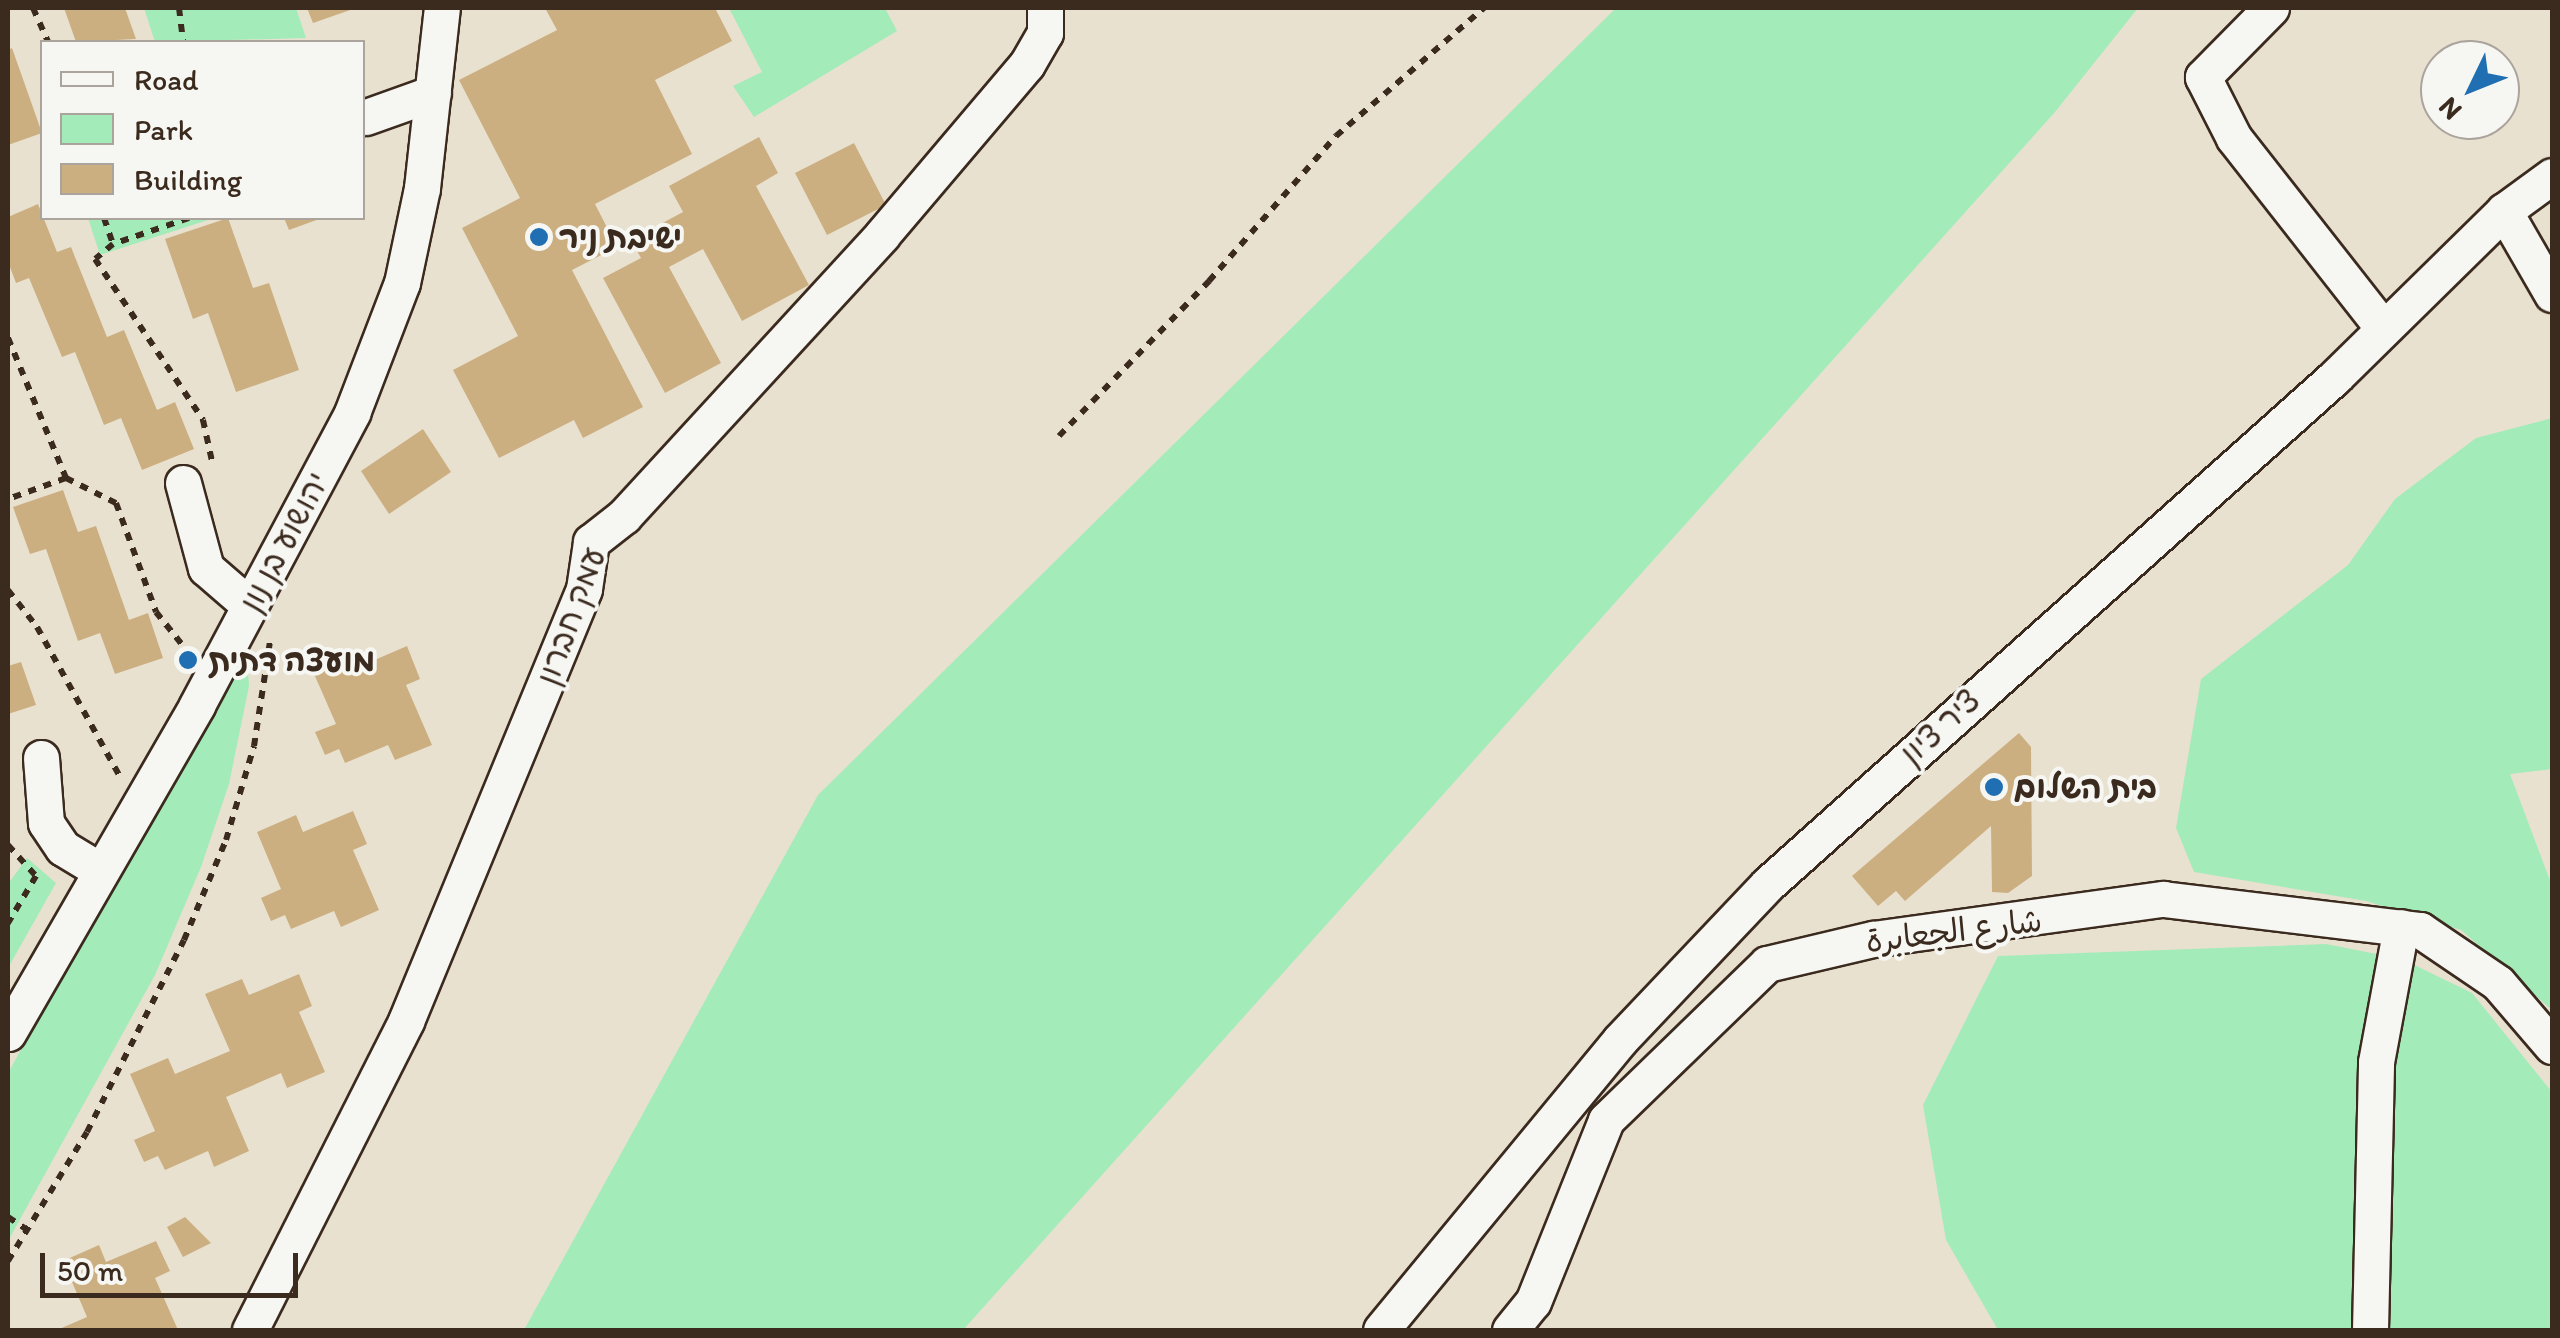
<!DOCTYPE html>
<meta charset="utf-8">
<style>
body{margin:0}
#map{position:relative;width:2560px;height:1338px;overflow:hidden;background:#e9e1d0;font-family:Itim,"Playpen Sans Arabic","Playpen Sans Hebrew",sans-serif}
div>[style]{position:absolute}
.green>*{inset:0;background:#a3ebb8}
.building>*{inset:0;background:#ccaf81}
.path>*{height:6px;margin-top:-3px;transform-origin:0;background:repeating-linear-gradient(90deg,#3b2a1e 0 8px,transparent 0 16px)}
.roads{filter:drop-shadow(2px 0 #3b2a1e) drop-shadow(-2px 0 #3b2a1e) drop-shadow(0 2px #3b2a1e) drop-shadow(0 -2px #3b2a1e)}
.minor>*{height:35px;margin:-17.5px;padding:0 17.5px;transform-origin:17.5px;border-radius:17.5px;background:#f6f6f2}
.dots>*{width:28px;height:28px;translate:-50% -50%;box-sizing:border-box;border:5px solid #f6f6f2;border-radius:50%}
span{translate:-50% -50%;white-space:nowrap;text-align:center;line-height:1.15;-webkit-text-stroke:8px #f6f6f2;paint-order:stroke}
.poi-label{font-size:32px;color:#3b2a1e;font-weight:700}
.left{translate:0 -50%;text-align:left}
.street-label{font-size:32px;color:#3b2a1e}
.frame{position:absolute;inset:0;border:10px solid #3b2a1e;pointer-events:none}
.legend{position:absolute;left:40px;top:40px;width:325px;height:180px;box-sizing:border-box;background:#f6f6f2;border:2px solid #aba49d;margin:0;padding:12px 18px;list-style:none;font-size:30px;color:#3b2a1e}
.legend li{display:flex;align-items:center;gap:20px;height:50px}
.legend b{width:50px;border:2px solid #aba49d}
.north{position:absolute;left:2420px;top:40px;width:100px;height:100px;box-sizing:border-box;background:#f6f6f2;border:2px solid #aba49d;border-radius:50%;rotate:227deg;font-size:28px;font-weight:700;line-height:40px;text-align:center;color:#3b2a1e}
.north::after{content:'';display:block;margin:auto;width:35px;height:45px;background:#1f6fb2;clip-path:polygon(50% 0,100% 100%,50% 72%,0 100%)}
.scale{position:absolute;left:40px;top:1253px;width:258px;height:45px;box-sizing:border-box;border:5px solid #3b2a1e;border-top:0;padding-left:12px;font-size:30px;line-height:35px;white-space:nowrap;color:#3b2a1e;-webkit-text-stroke:8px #f6f6f2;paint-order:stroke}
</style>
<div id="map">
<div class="green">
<i style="clip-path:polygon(144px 8px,296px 8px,306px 38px,155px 42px)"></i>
<i style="clip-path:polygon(729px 8px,885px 8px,897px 31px,754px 117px,733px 86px,762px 72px)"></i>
<i style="clip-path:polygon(1616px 8px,2138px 8px,2055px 112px,963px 1330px,524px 1330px,818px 795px)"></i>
<i style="clip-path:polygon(88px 218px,214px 218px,100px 255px)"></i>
<i style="clip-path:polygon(2552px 418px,2552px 769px,2510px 774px,2552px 886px,2552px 1010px,2461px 930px,2366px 901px,2194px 872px,2176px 828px,2201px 679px,2348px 565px,2395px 499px,2476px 438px)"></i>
<i style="clip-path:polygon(246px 643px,249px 686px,229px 784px,201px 867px,155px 975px,8px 1241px,8px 1073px)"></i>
<i style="clip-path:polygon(27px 858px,56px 883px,8px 968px,8px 884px)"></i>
<i style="clip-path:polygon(2326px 944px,2402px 959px,2472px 993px,2552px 1092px,2552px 1330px,1998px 1330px,1946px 1240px,1923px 1105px,1998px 956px)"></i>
</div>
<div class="building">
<i style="clip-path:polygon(64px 8px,125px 8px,136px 39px,76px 42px)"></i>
<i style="clip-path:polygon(307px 8px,356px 8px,313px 23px)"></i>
<i style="clip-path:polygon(545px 8px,715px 8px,732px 41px,655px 80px,692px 154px,595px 204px,617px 247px,572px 270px,643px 407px,583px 438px,574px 420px,499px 458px,453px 370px,518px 336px,462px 228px,520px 198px,459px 80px,557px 30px)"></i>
<i style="clip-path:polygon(12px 48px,42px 133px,8px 145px,8px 50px)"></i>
<i style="clip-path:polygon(759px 137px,778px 173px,756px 186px,809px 285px,742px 321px,703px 249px,669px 267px,721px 363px,665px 393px,603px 278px,641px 258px,631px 240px,683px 212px,669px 186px)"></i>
<i style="clip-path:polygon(854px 143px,886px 205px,827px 235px,795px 173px)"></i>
<i style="clip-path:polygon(38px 204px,57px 252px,71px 247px,107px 337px,124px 330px,157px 410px,175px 402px,194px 449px,142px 470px,121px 418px,104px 425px,75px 352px,62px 357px,29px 278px,16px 283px,8px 262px,8px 217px)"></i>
<i style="clip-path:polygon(228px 218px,253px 288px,269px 283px,299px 370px,236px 392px,208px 313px,193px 319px,165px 239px)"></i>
<i style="clip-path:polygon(284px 218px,322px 218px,289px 230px)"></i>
<i style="clip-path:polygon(423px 429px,451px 472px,389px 514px,361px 471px)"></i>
<i style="clip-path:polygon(63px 490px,78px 532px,96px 526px,129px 620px,148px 613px,163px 658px,115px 674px,100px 633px,78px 641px,46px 549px,30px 554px,13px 507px)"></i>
<i style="clip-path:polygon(407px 646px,420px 679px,406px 685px,432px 745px,395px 760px,388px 745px,345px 763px,339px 749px,325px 755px,315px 732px,336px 724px,311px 667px,349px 651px,356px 668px)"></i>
<i style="clip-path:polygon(21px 662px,36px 705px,8px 714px,8px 666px)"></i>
<i style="clip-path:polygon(2019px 733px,2031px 747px,2032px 876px,2008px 893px,1992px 892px,1991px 826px,1905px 901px,1896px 891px,1878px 906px,1852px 876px)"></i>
<i style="clip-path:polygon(353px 811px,367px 844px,353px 850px,379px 910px,341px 927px,334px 911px,291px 929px,285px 915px,271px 921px,261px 898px,281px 889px,257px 832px,296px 815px,303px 832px)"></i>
<i style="clip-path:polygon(299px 974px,312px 1006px,299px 1012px,325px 1072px,287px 1088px,281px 1073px,226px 1097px,249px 1151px,214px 1167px,208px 1151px,165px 1170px,158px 1156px,144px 1162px,134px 1140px,155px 1131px,130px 1074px,168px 1058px,175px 1074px,230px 1051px,205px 994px,242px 979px,249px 995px)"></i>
<i style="clip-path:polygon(185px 1217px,211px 1243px,183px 1257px,167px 1227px)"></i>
<i style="clip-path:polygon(156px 1241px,170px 1271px,155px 1278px,178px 1330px,57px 1330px,87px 1317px,63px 1261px,99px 1245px,106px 1262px)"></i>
</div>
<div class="path">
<i style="left:33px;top:8px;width:37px;rotate:66deg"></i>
<i style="left:179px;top:8px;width:34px;rotate:83deg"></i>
<i style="left:104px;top:218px;width:28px;rotate:71deg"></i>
<i style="left:189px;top:218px;width:80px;rotate:161.1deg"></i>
<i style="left:113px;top:244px;width:23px;rotate:140deg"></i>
<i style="left:95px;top:259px;width:194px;rotate:56.1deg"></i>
<i style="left:203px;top:420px;width:47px;rotate:77.7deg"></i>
<i style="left:8px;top:338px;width:152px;rotate:67.5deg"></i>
<i style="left:66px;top:478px;width:62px;rotate:160.1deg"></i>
<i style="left:1059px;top:436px;width:216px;rotate:-45.9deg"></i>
<i style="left:1209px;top:281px;width:193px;rotate:-48.8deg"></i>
<i style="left:1336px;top:136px;width:196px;rotate:-40.9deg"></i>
<i style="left:66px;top:478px;width:56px;rotate:26.6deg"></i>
<i style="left:116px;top:503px;width:116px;rotate:69.8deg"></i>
<i style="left:156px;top:612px;width:51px;rotate:51.3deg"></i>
<i style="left:8px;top:590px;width:47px;rotate:51.9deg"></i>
<i style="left:37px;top:627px;width:171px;rotate:61deg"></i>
<i style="left:8px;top:845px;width:42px;rotate:47.9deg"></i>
<i style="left:36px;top:876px;width:55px;rotate:120.8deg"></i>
<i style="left:8px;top:1217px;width:23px;rotate:34deg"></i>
<i style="left:8px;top:1261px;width:151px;rotate:-58.5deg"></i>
<i style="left:87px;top:1132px;width:215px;rotate:-63.2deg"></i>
<i style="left:184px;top:940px;width:108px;rotate:-67.2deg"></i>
<i style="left:226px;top:840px;width:98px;rotate:-73.4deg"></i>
<i style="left:254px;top:746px;width:106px;rotate:-81.3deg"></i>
</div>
<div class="roads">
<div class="minor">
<i style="left:2271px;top:8px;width:97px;rotate:134.6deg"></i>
<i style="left:2203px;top:77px;width:68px;rotate:63.1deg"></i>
<i style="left:2234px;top:138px;width:241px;rotate:51.9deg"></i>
<i style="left:366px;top:117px;width:71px;rotate:-19.7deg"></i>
<i style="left:2504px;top:211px;width:96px;rotate:60deg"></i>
<i style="left:183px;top:483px;width:88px;rotate:74.9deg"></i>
<i style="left:206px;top:568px;width:58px;rotate:40.8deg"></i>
<i style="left:41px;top:758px;width:65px;rotate:85.6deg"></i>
<i style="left:46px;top:823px;width:30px;rotate:56deg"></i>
<i style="left:63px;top:848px;width:44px;rotate:31.2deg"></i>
<i style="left:8px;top:1033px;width:379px;rotate:-60deg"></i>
<i style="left:197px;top:705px;width:331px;rotate:-62deg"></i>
<i style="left:352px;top:413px;width:139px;rotate:-69deg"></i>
<i style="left:402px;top:283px;width:97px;rotate:-78.1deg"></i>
<i style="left:422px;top:188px;width:181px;rotate:-83.7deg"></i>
<i style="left:250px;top:1330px;width:346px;rotate:-63.2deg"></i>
<i style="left:406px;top:1021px;width:467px;rotate:-67.6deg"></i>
<i style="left:584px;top:589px;width:48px;rotate:-81.5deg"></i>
<i style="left:591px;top:542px;width:42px;rotate:-38.2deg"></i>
<i style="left:624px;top:516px;width:381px;rotate:-47.4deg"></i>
<i style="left:882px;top:235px;width:224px;rotate:-49.7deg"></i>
<i style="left:1027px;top:64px;width:36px;rotate:-60deg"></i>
<i style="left:1045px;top:33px;width:25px;rotate:-90deg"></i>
<i style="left:1381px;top:1330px;width:376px;rotate:-50.5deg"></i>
<i style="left:1620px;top:1040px;width:215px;rotate:-46.5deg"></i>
<i style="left:1768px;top:884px;width:761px;rotate:-41.8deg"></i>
<i style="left:2335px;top:377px;width:237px;rotate:-44.5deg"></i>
<i style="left:2504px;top:211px;width:59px;rotate:-36.1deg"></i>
<i style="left:1510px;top:1330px;width:36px;rotate:-51deg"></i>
<i style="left:1533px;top:1302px;width:196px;rotate:-68.1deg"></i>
<i style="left:1606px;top:1120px;width:224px;rotate:-44.1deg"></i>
<i style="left:1767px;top:964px;width:109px;rotate:-13.3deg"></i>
<i style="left:1873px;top:939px;width:293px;rotate:-7.9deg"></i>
<i style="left:2163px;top:899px;width:259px;rotate:6.9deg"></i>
<i style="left:2420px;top:930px;width:94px;rotate:34.2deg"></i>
<i style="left:2498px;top:983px;width:83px;rotate:49.4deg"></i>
<i style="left:2370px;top:1330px;width:268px;rotate:-88.7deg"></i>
<i style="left:2376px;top:1062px;width:137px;rotate:-79.5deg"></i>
</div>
</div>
<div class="dots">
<i style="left:539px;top:237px;background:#1f6fb2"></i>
<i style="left:188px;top:660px;background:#1f6fb2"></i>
<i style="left:1994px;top:787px;background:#1f6fb2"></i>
</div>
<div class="poi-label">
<span class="left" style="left:559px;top:237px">ישיבת ניר</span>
<span class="left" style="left:208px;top:660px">מועצה דתית</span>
<span class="left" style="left:2014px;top:787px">בית השלום</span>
</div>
<div class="street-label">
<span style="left:284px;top:542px;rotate:-62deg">יהושוע בן נון</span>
<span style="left:571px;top:616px;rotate:-70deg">עמק חברון</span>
<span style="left:1940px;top:727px;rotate:-42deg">ציר ציון</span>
<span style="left:1954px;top:931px;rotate:-7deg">شارع الجعابرة</span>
</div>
<div class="frame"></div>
<ul class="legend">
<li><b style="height:12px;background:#f6f6f2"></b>Road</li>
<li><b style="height:28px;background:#a3ebb8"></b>Park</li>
<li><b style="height:28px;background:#ccaf81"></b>Building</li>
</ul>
<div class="north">N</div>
<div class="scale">50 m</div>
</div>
